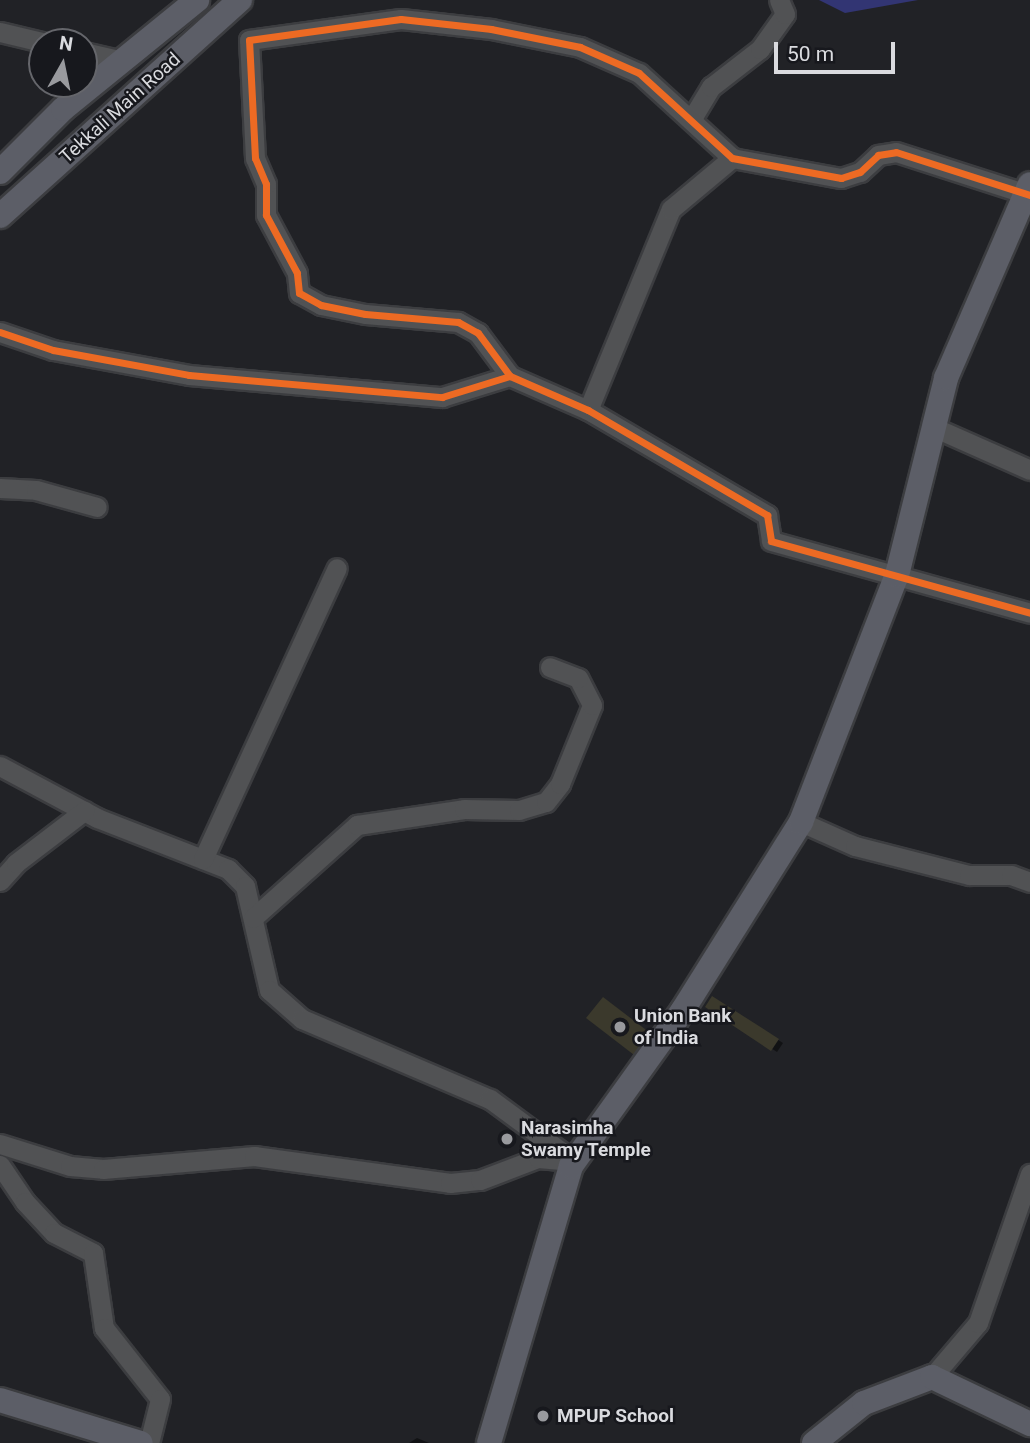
<!DOCTYPE html>
<style>
body{margin:0}
#map{position:relative;width:1030px;height:1443px;overflow:hidden;background:#212226;font-family:Roboto,sans-serif}
div>[style]{position:absolute}
.water>*{inset:0;background:#323573}
.shadow>*{inset:0;background:#0007}
.building>*{inset:0;background:#3b392c}
.roads{filter:drop-shadow(2px 0 #3c3d40) drop-shadow(-2px 0 #3c3d40) drop-shadow(0 2px #3c3d40) drop-shadow(0 -2px #3c3d40)}
.minor>*{height:19px;margin:-9.5px;padding:0 9.5px;transform-origin:9.5px;border-radius:9.5px;background:#515254}
.major>*{height:24px;margin:-12px;padding:0 12px;transform-origin:12px;border-radius:12px;background:#5c5e67}
.cycleway>*{height:7px;margin:-3.5px;padding:0 3.5px;transform-origin:3.5px;border-radius:3.5px;background:#ed6a23}
.dots>*{width:19px;height:19px;translate:-50% -50%;box-sizing:border-box;border:4px solid #17181d;border-radius:50%}
span{translate:-50% -50%;white-space:nowrap;text-align:center;line-height:1.15;-webkit-text-stroke:5px #17181d;paint-order:stroke}
.street-label{font-size:19px;color:#dadbdf}
.poi-label{font-size:19px;color:#dadbdf;font-weight:700}
.left{translate:0 -50%;text-align:left}
.north{position:absolute;left:28px;top:28px;width:70px;height:70px;box-sizing:border-box;background:#17181d;border:2px solid #65666b;border-radius:50%;rotate:9deg;font-size:19px;font-weight:700;line-height:28px;text-align:center;color:#dadbdf}
.north::after{content:'';display:block;margin:auto;width:24px;height:32px;background:#999a9e;clip-path:polygon(50% 0,100% 100%,50% 72%,0 100%)}
.scale{position:absolute;left:774px;top:42px;width:121px;height:32px;box-sizing:border-box;border:4px solid #dadbdf;border-top:0;padding-left:9px;font-size:21px;line-height:24px;white-space:nowrap;color:#dadbdf;-webkit-text-stroke:5px #17181d;paint-order:stroke}
</style>
<div id="map">
<div class="water">
<i style="clip-path:polygon(819px 0,918px 0,845px 13px)"></i>
</div>
<div class="shadow">
<i style="clip-path:polygon(713px 998px,783px 1043px,777px 1052px,707px 1007px)"></i>
<i style="clip-path:polygon(417px 1438px,429px 1443px,409px 1443px)"></i>
</div>
<div class="building">
<i style="clip-path:polygon(712px 996px,779px 1039px,771px 1051px,705px 1007px)"></i>
<i style="clip-path:polygon(603px 997px,654px 1036px,638px 1058px,586px 1018px)"></i>
</div>
<div class="roads">
<div class="minor">
<i style="left:0;top:32px;width:43px;rotate:13.4deg"></i>
<i style="left:84px;top:52px;width:40px;rotate:13deg"></i>
<i style="left:691px;top:120px;width:39px;rotate:-59deg"></i>
<i style="left:711px;top:87px;width:62px;rotate:-37.8deg"></i>
<i style="left:760px;top:49px;width:43px;rotate:-54.5deg"></i>
<i style="left:785px;top:14px;width:15px;rotate:-113deg"></i>
<i style="left:0;top:332px;width:56px;rotate:18.8deg"></i>
<i style="left:53px;top:350px;width:138px;rotate:10.4deg"></i>
<i style="left:189px;top:375px;width:254px;rotate:5deg"></i>
<i style="left:442px;top:397px;width:71px;rotate:-17.2deg"></i>
<i style="left:510px;top:376px;width:85px;rotate:23.6deg"></i>
<i style="left:588px;top:410px;width:208px;rotate:30.4deg"></i>
<i style="left:767px;top:515px;width:26px;rotate:81deg"></i>
<i style="left:771px;top:541px;width:269px;rotate:15.5deg"></i>
<i style="left:510px;top:376px;width:54px;rotate:-126.7deg"></i>
<i style="left:478px;top:333px;width:23px;rotate:-151deg"></i>
<i style="left:458px;top:322px;width:93px;rotate:-175.1deg"></i>
<i style="left:365px;top:314px;width:45px;rotate:-168.4deg"></i>
<i style="left:321px;top:305px;width:25px;rotate:-151deg"></i>
<i style="left:299px;top:293px;width:20px;rotate:-96deg"></i>
<i style="left:297px;top:273px;width:66px;rotate:-118.1deg"></i>
<i style="left:266px;top:215px;width:31px;rotate:-90deg"></i>
<i style="left:266px;top:184px;width:28px;rotate:-113deg"></i>
<i style="left:255px;top:158px;width:118px;rotate:-92.9deg"></i>
<i style="left:249px;top:40px;width:153px;rotate:-7.9deg"></i>
<i style="left:401px;top:19px;width:91px;rotate:6.3deg"></i>
<i style="left:491px;top:29px;width:91px;rotate:11.4deg"></i>
<i style="left:580px;top:47px;width:64px;rotate:23.8deg"></i>
<i style="left:639px;top:73px;width:126px;rotate:42.4deg"></i>
<i style="left:732px;top:158px;width:111px;rotate:10.4deg"></i>
<i style="left:841px;top:178px;width:20px;rotate:-18deg"></i>
<i style="left:860px;top:172px;width:25px;rotate:-43deg"></i>
<i style="left:878px;top:155px;width:18px;rotate:-9deg"></i>
<i style="left:896px;top:152px;width:141px;rotate:17.8deg"></i>
<i style="left:588px;top:410px;width:217px;rotate:-67.6deg"></i>
<i style="left:671px;top:209px;width:80px;rotate:-39.9deg"></i>
<i style="left:933px;top:427px;width:106px;rotate:23.9deg"></i>
<i style="left:0;top:488px;width:36px;rotate:3deg"></i>
<i style="left:36px;top:490px;width:63px;rotate:15.6deg"></i>
<i style="left:0;top:766px;width:110px;rotate:28.2deg"></i>
<i style="left:97px;top:818px;width:141px;rotate:21.3deg"></i>
<i style="left:228px;top:869px;width:24px;rotate:45deg"></i>
<i style="left:245px;top:886px;width:107px;rotate:77deg"></i>
<i style="left:269px;top:990px;width:44px;rotate:41.3deg"></i>
<i style="left:302px;top:1019px;width:204px;rotate:23.1deg"></i>
<i style="left:490px;top:1099px;width:104px;rotate:36.4deg"></i>
<i style="left:801px;top:822px;width:59px;rotate:24deg"></i>
<i style="left:855px;top:846px;width:118px;rotate:14.3deg"></i>
<i style="left:969px;top:875px;width:42px"></i>
<i style="left:1011px;top:875px;width:20px;rotate:20deg"></i>
<i style="left:203px;top:859px;width:320px;rotate:-65.3deg"></i>
<i style="left:0;top:881px;width:24px;rotate:-48deg"></i>
<i style="left:16px;top:863px;width:86px;rotate:-37.4deg"></i>
<i style="left:253px;top:918px;width:140px;rotate:-41.8deg"></i>
<i style="left:357px;top:825px;width:108px;rotate:-8.5deg"></i>
<i style="left:464px;top:809px;width:55px;rotate:1deg"></i>
<i style="left:519px;top:810px;width:28px;rotate:-17deg"></i>
<i style="left:546px;top:802px;width:23px;rotate:-52deg"></i>
<i style="left:560px;top:784px;width:85px;rotate:-67.9deg"></i>
<i style="left:592px;top:705px;width:30px;rotate:-117deg"></i>
<i style="left:578px;top:678px;width:30px;rotate:-159deg"></i>
<i style="left:0;top:1144px;width:73px;rotate:17.4deg"></i>
<i style="left:70px;top:1166px;width:33px;rotate:5deg"></i>
<i style="left:103px;top:1169px;width:152px;rotate:-4.9deg"></i>
<i style="left:254px;top:1156px;width:198px;rotate:7.8deg"></i>
<i style="left:450px;top:1183px;width:30px;rotate:-6deg"></i>
<i style="left:480px;top:1180px;width:62px;rotate:-20.8deg"></i>
<i style="left:538px;top:1158px;width:34px;rotate:5deg"></i>
<i style="left:0;top:1165px;width:45px;rotate:56deg"></i>
<i style="left:25px;top:1202px;width:42px;rotate:46.9deg"></i>
<i style="left:54px;top:1233px;width:44px;rotate:27.1deg"></i>
<i style="left:93px;top:1253px;width:76px;rotate:81.7deg"></i>
<i style="left:104px;top:1328px;width:90px;rotate:51.7deg"></i>
<i style="left:160px;top:1399px;width:45px;rotate:104deg"></i>
<i style="left:932px;top:1377px;width:71px;rotate:-49.6deg"></i>
<i style="left:978px;top:1323px;width:158px;rotate:-70.8deg"></i>
</div>
<div class="major">
<i style="left:0;top:172px;width:89px;rotate:-45deg"></i>
<i style="left:63px;top:109px;width:173px;rotate:-39.1deg"></i>
<i style="left:0;top:216px;width:323px;rotate:-42deg"></i>
<i style="left:0;top:1400px;width:147px;rotate:17deg"></i>
<i style="left:489px;top:1443px;width:289px;rotate:-73.5deg"></i>
<i style="left:571px;top:1166px;width:192px;rotate:-54.3deg"></i>
<i style="left:683px;top:1010px;width:222px;rotate:-57.9deg"></i>
<i style="left:801px;top:822px;width:265px;rotate:-68.8deg"></i>
<i style="left:897px;top:575px;width:203px;rotate:-76deg"></i>
<i style="left:946px;top:378px;width:211px;rotate:-66.6deg"></i>
<i style="left:814px;top:1443px;width:64px;rotate:-38.7deg"></i>
<i style="left:864px;top:1403px;width:73px;rotate:-20.9deg"></i>
<i style="left:932px;top:1377px;width:109px;rotate:25.6deg"></i>
</div>
</div>
<div class="cycleway">
<i style="left:0;top:332px;width:56px;rotate:18.8deg"></i>
<i style="left:53px;top:350px;width:138px;rotate:10.4deg"></i>
<i style="left:189px;top:375px;width:254px;rotate:5deg"></i>
<i style="left:442px;top:397px;width:71px;rotate:-17.2deg"></i>
<i style="left:510px;top:376px;width:85px;rotate:23.6deg"></i>
<i style="left:588px;top:410px;width:208px;rotate:30.4deg"></i>
<i style="left:767px;top:515px;width:26px;rotate:81deg"></i>
<i style="left:771px;top:541px;width:269px;rotate:15.5deg"></i>
<i style="left:510px;top:376px;width:54px;rotate:-126.7deg"></i>
<i style="left:478px;top:333px;width:23px;rotate:-151deg"></i>
<i style="left:458px;top:322px;width:93px;rotate:-175.1deg"></i>
<i style="left:365px;top:314px;width:45px;rotate:-168.4deg"></i>
<i style="left:321px;top:305px;width:25px;rotate:-151deg"></i>
<i style="left:299px;top:293px;width:20px;rotate:-96deg"></i>
<i style="left:297px;top:273px;width:66px;rotate:-118.1deg"></i>
<i style="left:266px;top:215px;width:31px;rotate:-90deg"></i>
<i style="left:266px;top:184px;width:28px;rotate:-113deg"></i>
<i style="left:255px;top:158px;width:118px;rotate:-92.9deg"></i>
<i style="left:249px;top:40px;width:153px;rotate:-7.9deg"></i>
<i style="left:401px;top:19px;width:91px;rotate:6.3deg"></i>
<i style="left:491px;top:29px;width:91px;rotate:11.4deg"></i>
<i style="left:580px;top:47px;width:64px;rotate:23.8deg"></i>
<i style="left:639px;top:73px;width:126px;rotate:42.4deg"></i>
<i style="left:732px;top:158px;width:111px;rotate:10.4deg"></i>
<i style="left:841px;top:178px;width:20px;rotate:-18deg"></i>
<i style="left:860px;top:172px;width:25px;rotate:-43deg"></i>
<i style="left:878px;top:155px;width:18px;rotate:-9deg"></i>
<i style="left:896px;top:152px;width:141px;rotate:17.8deg"></i>
</div>
<div class="dots">
<i style="left:620px;top:1027px;background:#999a9e"></i>
<i style="left:507px;top:1139px;background:#999a9e"></i>
<i style="left:543px;top:1416px;background:#999a9e"></i>
</div>
<div class="street-label">
<span style="left:120px;top:108px;rotate:-42deg">Tekkali Main Road</span>
</div>
<div class="poi-label">
<span class="left" style="left:634px;top:1027px">Union Bank<br>of India</span>
<span class="left" style="left:521px;top:1139px">Narasimha<br>Swamy Temple</span>
<span class="left" style="left:557px;top:1416px">MPUP School</span>
</div>
<div class="north">N</div>
<div class="scale">50 m</div>
</div>
